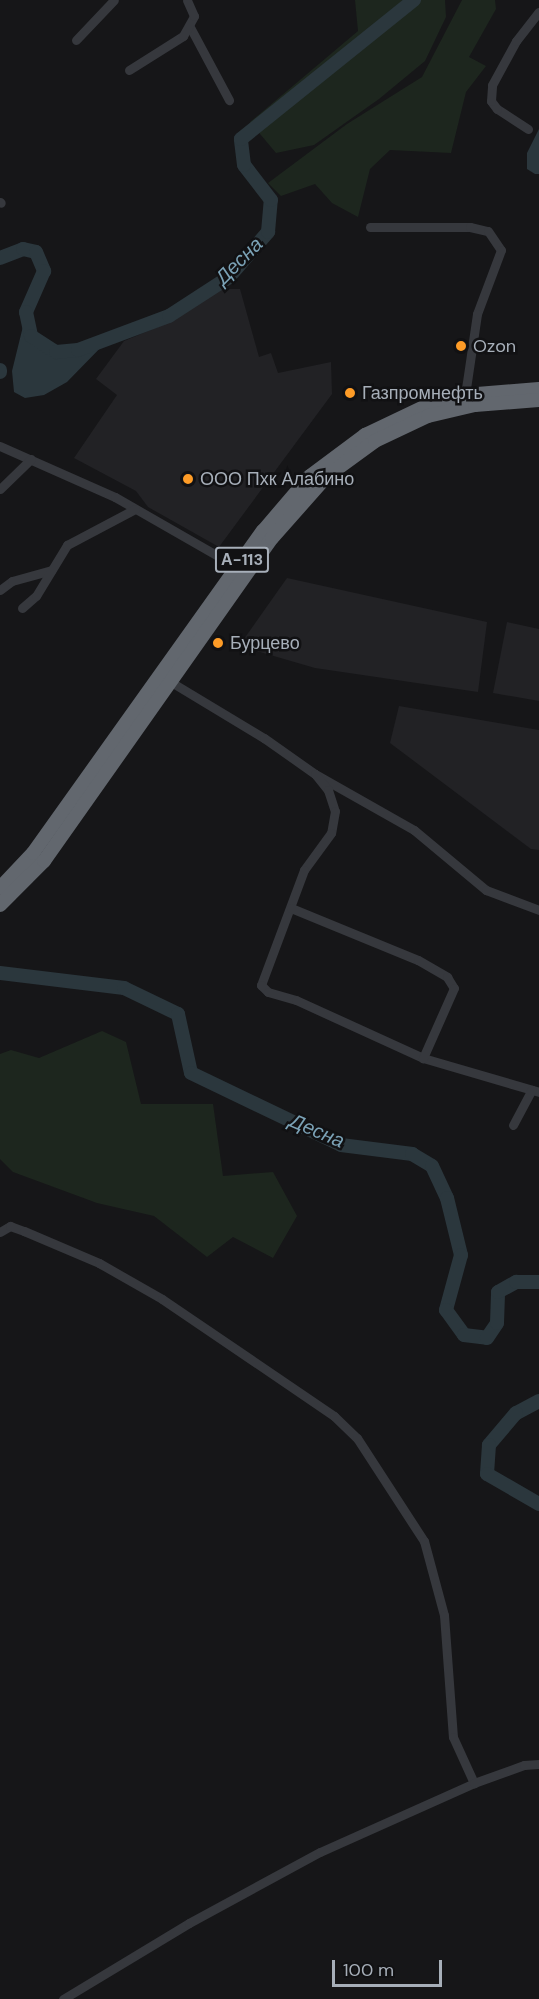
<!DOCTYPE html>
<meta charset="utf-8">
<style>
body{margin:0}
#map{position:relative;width:539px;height:1999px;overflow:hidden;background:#161618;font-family:"DM Sans",sans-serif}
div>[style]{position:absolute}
.built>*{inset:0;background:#222225}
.green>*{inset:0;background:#1d261e}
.water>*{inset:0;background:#2b373d}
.river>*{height:14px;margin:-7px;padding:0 7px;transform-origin:7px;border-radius:7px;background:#2b373d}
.minor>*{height:9px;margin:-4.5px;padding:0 4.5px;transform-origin:4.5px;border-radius:4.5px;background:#36383d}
.highway>*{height:14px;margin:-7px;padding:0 7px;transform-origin:7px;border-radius:7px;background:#62676e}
.dots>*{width:16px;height:16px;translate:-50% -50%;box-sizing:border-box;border:3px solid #111113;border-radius:50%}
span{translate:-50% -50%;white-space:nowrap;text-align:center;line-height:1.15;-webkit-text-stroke:5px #111113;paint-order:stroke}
.shield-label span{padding:2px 4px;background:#111113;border:2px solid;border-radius:4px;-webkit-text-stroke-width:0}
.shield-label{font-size:16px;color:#a7afb9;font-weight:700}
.poi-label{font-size:18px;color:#a7afb9}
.left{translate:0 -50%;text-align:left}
.water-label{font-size:20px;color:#7ba2b6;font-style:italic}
.scale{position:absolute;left:332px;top:1960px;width:110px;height:27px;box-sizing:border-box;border:3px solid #a7afb9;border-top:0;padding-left:8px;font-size:18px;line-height:21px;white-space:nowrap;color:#a7afb9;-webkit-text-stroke:4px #111113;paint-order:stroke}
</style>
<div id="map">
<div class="built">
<i style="clip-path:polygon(219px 289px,240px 289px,259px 357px,271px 353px,278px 373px,331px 362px,332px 394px,219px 547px,148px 507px,136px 491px,74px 458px,117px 395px,96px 379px,124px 341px,172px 321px)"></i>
<i style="clip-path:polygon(287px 578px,487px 622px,478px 692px,315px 668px,239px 646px)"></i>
<i style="clip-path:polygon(507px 622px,539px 629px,539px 701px,493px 693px)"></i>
<i style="clip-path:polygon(399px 706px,539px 730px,539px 850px,531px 849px,390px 743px)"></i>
</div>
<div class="green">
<i style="clip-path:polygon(355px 0,445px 0,446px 17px,425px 61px,379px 99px,314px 145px,276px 153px,250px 122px,358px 31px)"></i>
<i style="clip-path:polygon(462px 0,495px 0,496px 9px,469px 57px,486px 66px,466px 92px,451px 153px,390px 150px,370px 169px,358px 217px,332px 203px,315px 184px,281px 196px,268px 183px,347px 124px,422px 77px)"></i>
<i style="clip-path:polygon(102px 1031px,126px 1042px,141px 1104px,213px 1104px,223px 1176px,273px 1172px,297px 1216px,273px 1258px,233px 1237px,207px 1257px,154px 1216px,97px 1203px,13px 1172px,0 1159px,0 1054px,11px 1050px,39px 1058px)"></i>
</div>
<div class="water">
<i style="clip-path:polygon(539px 129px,539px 174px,535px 174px,527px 169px,527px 153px)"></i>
<i style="clip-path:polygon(27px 310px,31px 336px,56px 352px,78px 350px,108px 340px,67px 382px,44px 395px,25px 398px,14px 392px,12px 371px)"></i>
</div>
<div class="river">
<i style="left:0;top:258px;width:25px;rotate:-21deg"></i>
<i style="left:23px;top:249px;width:13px;rotate:13deg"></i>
<i style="left:36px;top:252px;width:21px;rotate:67deg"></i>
<i style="left:44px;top:271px;width:45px;rotate:113.7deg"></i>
<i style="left:26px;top:312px;width:25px;rotate:78deg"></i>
<i style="left:31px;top:336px;width:30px;rotate:33deg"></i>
<i style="left:56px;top:352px;width:22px;rotate:-5deg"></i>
<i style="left:78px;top:350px;width:97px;rotate:-20.5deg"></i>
<i style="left:169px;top:316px;width:72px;rotate:-33deg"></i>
<i style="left:229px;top:277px;width:60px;rotate:-49.1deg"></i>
<i style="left:268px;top:232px;width:32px;rotate:-85deg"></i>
<i style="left:271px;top:200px;width:44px;rotate:-127.6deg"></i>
<i style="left:244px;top:165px;width:26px;rotate:-97deg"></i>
<i style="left:241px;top:139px;width:222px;rotate:-38.8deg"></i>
<i style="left:0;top:370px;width:2px;rotate:90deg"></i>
<i style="left:0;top:973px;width:125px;rotate:6.9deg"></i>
<i style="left:124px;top:988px;width:60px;rotate:25.7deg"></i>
<i style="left:178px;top:1014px;width:60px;rotate:77.6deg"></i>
<i style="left:191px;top:1073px;width:166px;rotate:25.6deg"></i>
<i style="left:341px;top:1145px;width:72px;rotate:7.2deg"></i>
<i style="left:412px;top:1154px;width:23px;rotate:31deg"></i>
<i style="left:432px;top:1166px;width:35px;rotate:65deg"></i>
<i style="left:447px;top:1198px;width:59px;rotate:76.2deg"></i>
<i style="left:461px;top:1255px;width:57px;rotate:105.3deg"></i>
<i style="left:446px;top:1310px;width:31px;rotate:54deg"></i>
<i style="left:464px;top:1335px;width:23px;rotate:7deg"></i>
<i style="left:487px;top:1338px;width:18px;rotate:-56deg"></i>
<i style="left:497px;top:1323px;width:31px;rotate:-88deg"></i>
<i style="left:498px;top:1292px;width:21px;rotate:-29deg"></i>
<i style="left:516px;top:1282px;width:23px"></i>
<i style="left:539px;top:1401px;width:26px;rotate:152deg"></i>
<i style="left:516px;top:1413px;width:42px;rotate:130.2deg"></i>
<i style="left:489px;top:1445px;width:29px;rotate:94deg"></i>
<i style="left:487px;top:1474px;width:60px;rotate:30deg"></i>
</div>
<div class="minor">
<i style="left:190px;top:27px;width:83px;rotate:61.9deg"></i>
<i style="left:76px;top:40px;width:55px;rotate:-46.5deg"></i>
<i style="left:129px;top:70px;width:64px;rotate:-32.2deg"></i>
<i style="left:183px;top:36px;width:23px;rotate:-61deg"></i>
<i style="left:194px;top:16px;width:17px;rotate:-114deg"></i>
<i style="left:528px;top:129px;width:37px;rotate:-147deg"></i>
<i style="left:497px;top:109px;width:10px;rotate:-127deg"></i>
<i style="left:491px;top:101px;width:16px;rotate:-86deg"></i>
<i style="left:492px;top:85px;width:50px;rotate:-61.4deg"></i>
<i style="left:516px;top:41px;width:37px;rotate:-52deg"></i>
<i style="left:0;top:202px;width:1px;rotate:45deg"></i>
<i style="left:370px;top:227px;width:100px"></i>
<i style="left:470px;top:227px;width:18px;rotate:13deg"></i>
<i style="left:488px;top:231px;width:23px;rotate:56deg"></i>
<i style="left:501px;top:250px;width:68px;rotate:110.6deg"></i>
<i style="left:477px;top:314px;width:82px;rotate:98.4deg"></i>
<i style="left:0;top:446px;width:126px;rotate:23.9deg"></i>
<i style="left:115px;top:497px;width:141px;rotate:29.8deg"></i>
<i style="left:0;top:489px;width:43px;rotate:-44.1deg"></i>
<i style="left:0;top:590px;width:15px;rotate:-37deg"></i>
<i style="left:12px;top:581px;width:41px;rotate:-15.4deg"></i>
<i style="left:22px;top:608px;width:18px;rotate:-41deg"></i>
<i style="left:36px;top:596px;width:60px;rotate:-58.7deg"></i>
<i style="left:67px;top:545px;width:77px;rotate:-27.9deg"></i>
<i style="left:171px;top:682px;width:109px;rotate:31.1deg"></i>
<i style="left:264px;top:738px;width:62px;rotate:35.2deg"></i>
<i style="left:315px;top:774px;width:114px;rotate:29.5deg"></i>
<i style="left:414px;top:830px;width:94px;rotate:39.8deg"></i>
<i style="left:486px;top:890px;width:57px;rotate:20.7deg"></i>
<i style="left:315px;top:774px;width:21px;rotate:51deg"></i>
<i style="left:328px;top:790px;width:22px;rotate:72deg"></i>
<i style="left:335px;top:811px;width:22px;rotate:100deg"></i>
<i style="left:331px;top:833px;width:46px;rotate:126.1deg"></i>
<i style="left:304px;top:870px;width:123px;rotate:110.5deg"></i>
<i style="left:261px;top:985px;width:10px;rotate:45deg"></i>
<i style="left:268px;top:992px;width:29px;rotate:16deg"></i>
<i style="left:296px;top:1000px;width:140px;rotate:24.5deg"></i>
<i style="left:423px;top:1058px;width:121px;rotate:16.3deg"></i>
<i style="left:291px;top:908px;width:137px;rotate:22.3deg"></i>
<i style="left:418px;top:960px;width:34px;rotate:30deg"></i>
<i style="left:447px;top:977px;width:13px;rotate:58deg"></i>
<i style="left:454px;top:988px;width:77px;rotate:113.9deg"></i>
<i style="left:513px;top:1125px;width:40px;rotate:-62deg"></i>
<i style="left:0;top:1232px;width:12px;rotate:-31deg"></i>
<i style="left:10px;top:1226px;width:15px;rotate:20deg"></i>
<i style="left:24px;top:1231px;width:82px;rotate:23.1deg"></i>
<i style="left:99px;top:1263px;width:73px;rotate:29.7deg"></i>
<i style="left:162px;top:1299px;width:208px;rotate:34.2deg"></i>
<i style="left:334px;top:1416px;width:32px;rotate:44deg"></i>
<i style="left:357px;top:1438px;width:123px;rotate:57deg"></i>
<i style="left:424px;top:1541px;width:77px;rotate:74.9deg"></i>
<i style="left:444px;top:1615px;width:122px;rotate:85.8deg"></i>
<i style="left:453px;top:1737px;width:51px;rotate:65.5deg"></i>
<i style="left:63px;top:1999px;width:147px;rotate:-31.1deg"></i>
<i style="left:189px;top:1923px;width:149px;rotate:-28.5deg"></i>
<i style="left:320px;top:1852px;width:169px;rotate:-24.1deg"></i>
<i style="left:474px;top:1783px;width:53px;rotate:-19.8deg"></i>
<i style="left:524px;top:1765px;width:15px;rotate:-4deg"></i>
</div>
<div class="highway">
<i style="left:0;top:888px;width:48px;rotate:-46.7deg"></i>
<i style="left:33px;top:853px;width:396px;rotate:-54.5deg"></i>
<i style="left:263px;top:531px;width:72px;rotate:-49.5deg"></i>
<i style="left:310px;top:476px;width:69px;rotate:-36.7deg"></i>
<i style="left:365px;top:435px;width:65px;rotate:-25.4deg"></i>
<i style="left:424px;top:407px;width:43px;rotate:-16.3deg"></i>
<i style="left:465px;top:395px;width:74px;rotate:-4.6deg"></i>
<i style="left:0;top:905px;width:62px;rotate:-45deg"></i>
<i style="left:44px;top:861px;width:395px;rotate:-54.8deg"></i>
<i style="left:272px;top:538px;width:83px;rotate:-48.4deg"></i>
<i style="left:327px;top:476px;width:59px;rotate:-36.1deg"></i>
<i style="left:375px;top:441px;width:59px;rotate:-25.3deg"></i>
<i style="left:428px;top:416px;width:48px;rotate:-13.2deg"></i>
<i style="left:475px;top:405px;width:64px;rotate:-4.5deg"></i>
</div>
<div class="dots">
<i style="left:461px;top:346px;background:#fe9c27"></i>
<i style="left:350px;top:393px;background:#fe9c27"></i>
<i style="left:188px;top:479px;background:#fe9c27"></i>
<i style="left:218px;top:643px;background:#fe9c27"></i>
</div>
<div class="shield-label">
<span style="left:242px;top:560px">А-113</span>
</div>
<div class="poi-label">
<span class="left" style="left:473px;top:346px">Ozon</span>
<span class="left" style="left:362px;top:393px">Газпромнефть</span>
<span class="left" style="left:200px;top:479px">ООО Пхк Алабино</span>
<span class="left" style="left:230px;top:643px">Бурцево</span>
</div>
<div class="water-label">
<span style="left:239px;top:261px;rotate:-45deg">Десна</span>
<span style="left:317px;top:1131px;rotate:23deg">Десна</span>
</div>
<div class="scale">100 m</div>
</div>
